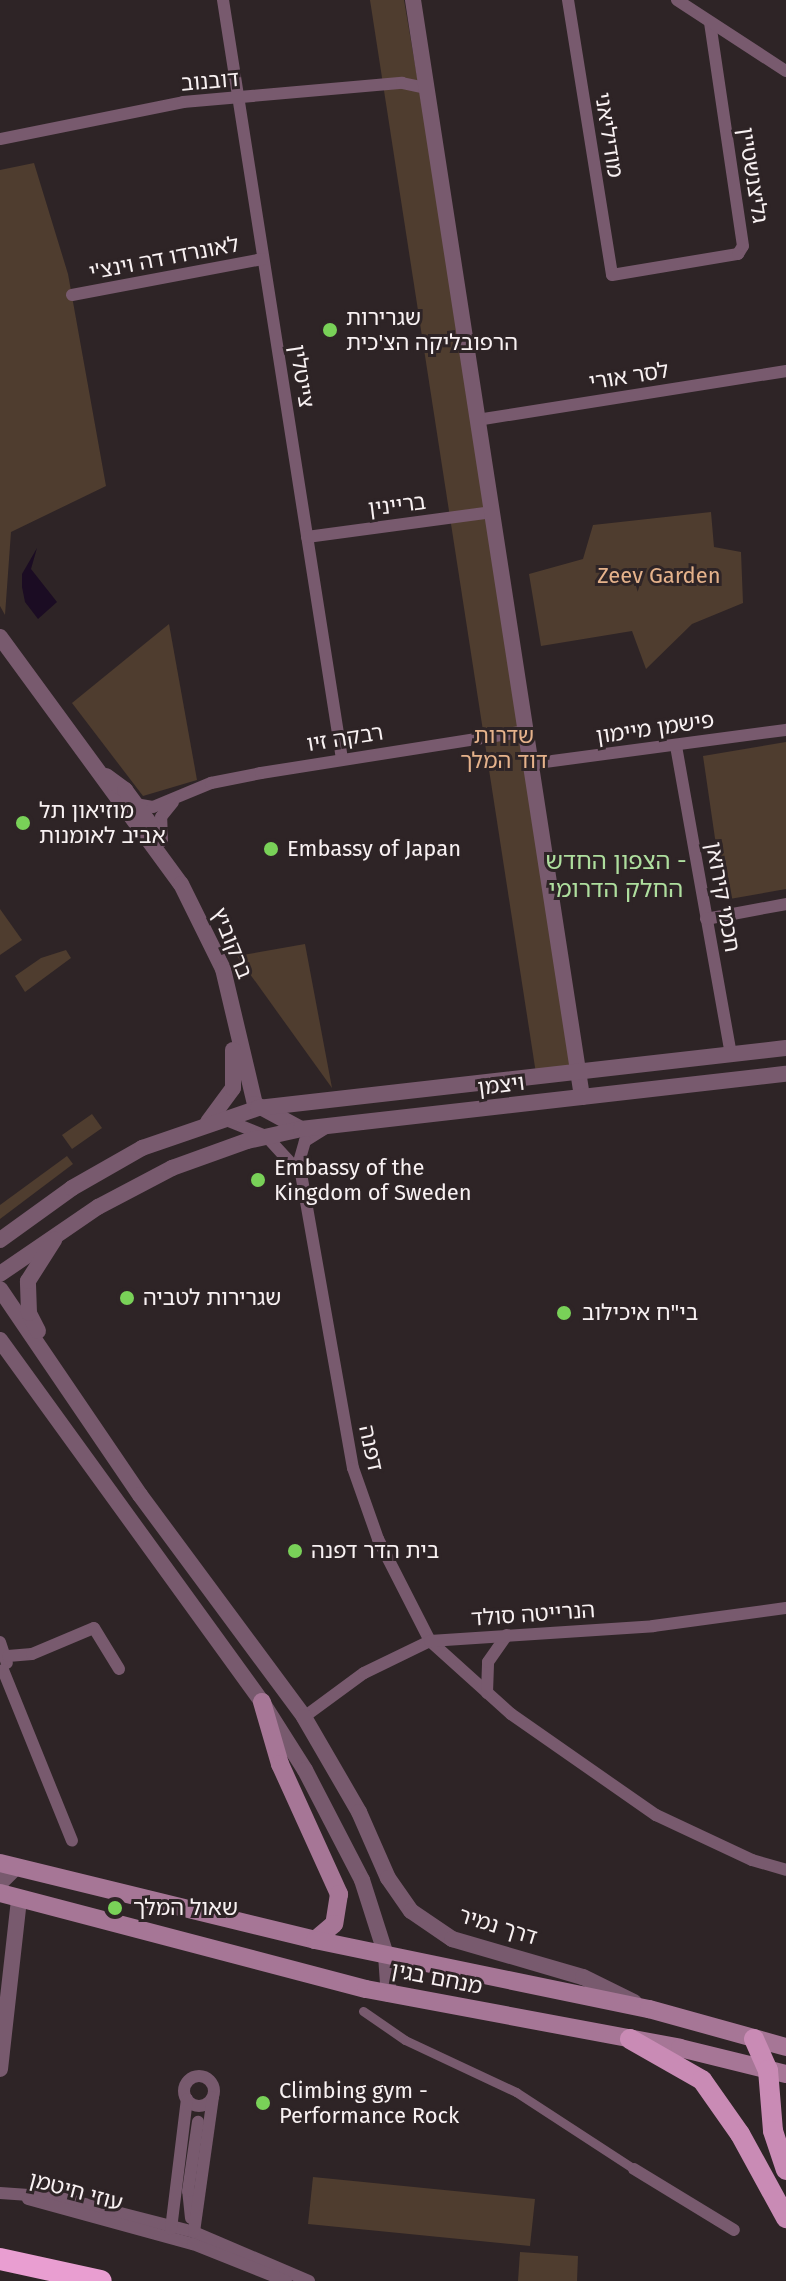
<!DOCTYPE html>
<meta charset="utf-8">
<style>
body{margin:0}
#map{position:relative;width:786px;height:2281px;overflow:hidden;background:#2e2426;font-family:"Fira Sans","Noto Sans Hebrew",sans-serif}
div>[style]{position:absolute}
.green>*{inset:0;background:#4f3d2f}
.water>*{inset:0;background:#1b0c23}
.pedestrian>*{height:9px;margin:-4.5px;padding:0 4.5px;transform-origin:4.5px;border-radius:4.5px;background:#785a6e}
.minor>*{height:12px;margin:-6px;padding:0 6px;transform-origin:6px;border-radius:6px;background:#785a6e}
.minor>.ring{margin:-6px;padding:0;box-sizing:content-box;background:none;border:12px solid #785a6e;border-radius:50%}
.tertiary>*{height:16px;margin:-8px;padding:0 8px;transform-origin:8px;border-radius:8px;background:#785a6e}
.secondary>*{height:18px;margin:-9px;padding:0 9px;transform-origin:9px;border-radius:9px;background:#a67696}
.primary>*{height:20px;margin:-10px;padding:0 10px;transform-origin:10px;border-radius:10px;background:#c98bb5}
.motorway>*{height:22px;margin:-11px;padding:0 11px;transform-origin:11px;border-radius:11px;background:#e99ed1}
.dots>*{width:22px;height:22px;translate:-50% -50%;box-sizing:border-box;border:4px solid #2e2426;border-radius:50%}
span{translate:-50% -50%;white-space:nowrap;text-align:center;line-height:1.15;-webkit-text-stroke:6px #2e2426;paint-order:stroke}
.street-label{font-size:22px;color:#f8f1f2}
.poi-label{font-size:22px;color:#f8f1f2}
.left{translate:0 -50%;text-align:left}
.park-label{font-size:22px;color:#e5b28b}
.neighbourhood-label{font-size:24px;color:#aede9e}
</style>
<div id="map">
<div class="green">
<i style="clip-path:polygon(370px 0,404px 0,494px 527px,578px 1075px,537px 1080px)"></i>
<i style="clip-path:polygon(34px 163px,68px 274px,106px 486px,11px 532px,5px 615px,0 606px,0 170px)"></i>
<i style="clip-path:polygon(711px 512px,714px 547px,741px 552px,743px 603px,692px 624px,646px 669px,632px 631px,541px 646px,529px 574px,583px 559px,593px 525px)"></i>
<i style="clip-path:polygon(169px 624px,197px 780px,143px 796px,72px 703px)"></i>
<i style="clip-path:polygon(786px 742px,786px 889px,724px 900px,703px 756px)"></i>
<i style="clip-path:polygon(0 909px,22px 940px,0 955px)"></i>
<i style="clip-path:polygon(305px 944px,332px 1088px,237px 956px)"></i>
<i style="clip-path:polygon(66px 950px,71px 958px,25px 992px,15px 976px,41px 958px)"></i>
<i style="clip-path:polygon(92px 1114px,102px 1128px,72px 1149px,62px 1135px)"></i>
<i style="clip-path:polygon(67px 1156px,73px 1164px,0 1219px,0 1205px)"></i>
<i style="clip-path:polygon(313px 2177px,535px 2199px,530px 2246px,308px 2224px)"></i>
<i style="clip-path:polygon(520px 2252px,578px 2256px,577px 2281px,518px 2281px)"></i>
</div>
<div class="water">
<i style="clip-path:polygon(37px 548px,31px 569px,57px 602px,38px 619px,25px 602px,22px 587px,22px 574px)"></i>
</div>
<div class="pedestrian">
<i style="left:363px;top:2011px;width:51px;rotate:34.6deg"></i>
<i style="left:405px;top:2040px;width:123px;rotate:25.1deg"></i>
<i style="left:516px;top:2092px;width:141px;rotate:33.1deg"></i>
</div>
<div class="minor">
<i style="left:223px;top:0;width:768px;rotate:81.09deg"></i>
<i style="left:568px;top:0;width:278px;rotate:80.9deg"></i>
<i style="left:612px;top:275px;width:128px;rotate:-9.5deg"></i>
<i style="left:738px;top:254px;width:9px;rotate:-58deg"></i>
<i style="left:743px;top:246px;width:226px;rotate:-98.4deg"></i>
<i style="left:677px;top:0;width:130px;rotate:33.1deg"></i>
<i style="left:0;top:139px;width:187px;rotate:-11.4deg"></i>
<i style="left:183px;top:102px;width:220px;rotate:-5deg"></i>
<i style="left:402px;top:83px;width:25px;rotate:12deg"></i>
<i style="left:72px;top:295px;width:194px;rotate:-10.7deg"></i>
<i style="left:477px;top:420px;width:313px;rotate:-9deg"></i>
<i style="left:307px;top:537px;width:187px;rotate:-7.7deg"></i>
<i style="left:676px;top:746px;width:314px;rotate:79.9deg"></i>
<i style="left:530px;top:764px;width:258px;rotate:-7.6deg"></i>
<i style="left:135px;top:804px;width:18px;rotate:9deg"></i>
<i style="left:153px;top:807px;width:63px;rotate:-22.5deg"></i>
<i style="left:211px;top:783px;width:51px;rotate:-11.3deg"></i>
<i style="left:261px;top:773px;width:267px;rotate:-9deg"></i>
<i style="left:162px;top:841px;width:24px;rotate:-92deg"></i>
<i style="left:161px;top:817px;width:19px;rotate:-51deg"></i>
<i style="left:706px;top:919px;width:81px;rotate:-10.6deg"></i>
<i style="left:226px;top:1120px;width:43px;rotate:21.8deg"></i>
<i style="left:266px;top:1136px;width:49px;rotate:47.5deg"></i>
<i style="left:326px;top:1128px;width:25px;rotate:148deg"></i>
<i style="left:305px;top:1141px;width:22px;rotate:106deg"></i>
<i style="left:299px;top:1162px;width:311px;rotate:80deg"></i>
<i style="left:353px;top:1468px;width:75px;rotate:70.6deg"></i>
<i style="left:378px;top:1539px;width:114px;rotate:63deg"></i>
<i style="left:430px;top:1641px;width:109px;rotate:42deg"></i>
<i style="left:511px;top:1714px;width:177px;rotate:34.9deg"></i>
<i style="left:656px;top:1815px;width:106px;rotate:25.1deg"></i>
<i style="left:752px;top:1860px;width:35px;rotate:16deg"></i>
<i style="left:0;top:1642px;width:22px;rotate:72deg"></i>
<i style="left:8px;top:1656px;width:24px;rotate:-5deg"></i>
<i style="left:32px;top:1654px;width:67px;rotate:-22.8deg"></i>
<i style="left:94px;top:1628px;width:48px;rotate:58.6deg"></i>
<i style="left:3px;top:1670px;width:184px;rotate:68deg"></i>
<i style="left:487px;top:1693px;width:31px;rotate:-88deg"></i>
<i style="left:488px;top:1662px;width:33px;rotate:-55deg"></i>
<i style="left:304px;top:1717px;width:74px;rotate:-36.3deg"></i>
<i style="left:364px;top:1673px;width:73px;rotate:-25.9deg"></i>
<i style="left:430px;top:1641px;width:224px;rotate:-3.8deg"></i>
<i style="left:653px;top:1626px;width:134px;rotate:-7.7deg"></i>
<i class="ring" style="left:184px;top:2076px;width:18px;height:18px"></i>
<i style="left:634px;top:2169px;width:117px;rotate:31.4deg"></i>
<i style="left:0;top:2193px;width:58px;rotate:3.9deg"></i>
<i style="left:58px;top:2197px;width:140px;rotate:14.4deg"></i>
<i style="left:194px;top:2232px;width:125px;rotate:23.1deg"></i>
<i style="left:28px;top:2199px;width:171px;rotate:15.3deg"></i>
<i style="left:193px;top:2244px;width:100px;rotate:21.7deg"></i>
<i style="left:191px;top:2218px;width:27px;rotate:-96deg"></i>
<i style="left:188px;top:2191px;width:70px;rotate:-81.8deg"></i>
<i style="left:171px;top:2229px;width:131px;rotate:-83deg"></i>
<i style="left:194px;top:2232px;width:136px;rotate:-82deg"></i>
</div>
<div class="tertiary">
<i style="left:413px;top:0;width:1110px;rotate:81.24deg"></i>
<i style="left:0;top:637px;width:306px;rotate:53.8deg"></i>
<i style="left:181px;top:884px;width:95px;rotate:63.7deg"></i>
<i style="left:223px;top:969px;width:139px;rotate:76.7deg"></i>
<i style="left:255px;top:1104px;width:52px;rotate:28.5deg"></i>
<i style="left:106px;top:776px;width:24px;rotate:36deg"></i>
<i style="left:125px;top:790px;width:52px;rotate:53.6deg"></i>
<i style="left:208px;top:1122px;width:42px;rotate:-53.7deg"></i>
<i style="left:233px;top:1088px;width:38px;rotate:-90deg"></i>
<i style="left:0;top:1240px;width:89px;rotate:-35.8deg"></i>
<i style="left:72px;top:1188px;width:81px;rotate:-29.7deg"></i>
<i style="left:142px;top:1148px;width:123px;rotate:-19deg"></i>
<i style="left:258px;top:1108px;width:531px;rotate:-6.48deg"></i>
<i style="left:0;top:1274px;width:119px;rotate:-34.4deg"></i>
<i style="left:98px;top:1207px;width:84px;rotate:-27.8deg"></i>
<i style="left:172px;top:1168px;width:80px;rotate:-19.8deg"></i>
<i style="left:247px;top:1141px;width:55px;rotate:-12.5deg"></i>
<i style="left:301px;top:1129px;width:488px;rotate:-6.5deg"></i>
<i style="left:0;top:1289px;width:249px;rotate:55.8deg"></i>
<i style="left:140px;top:1495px;width:276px;rotate:53.5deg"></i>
<i style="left:304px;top:1717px;width:110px;rotate:59.9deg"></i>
<i style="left:359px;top:1812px;width:72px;rotate:66.3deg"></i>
<i style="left:388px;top:1878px;width:40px;rotate:55.1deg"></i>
<i style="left:411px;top:1911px;width:50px;rotate:34.3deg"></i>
<i style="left:452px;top:1939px;width:136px;rotate:16.2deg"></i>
<i style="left:583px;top:1977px;width:57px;rotate:26.1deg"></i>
<i style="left:38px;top:1331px;width:20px;rotate:-117deg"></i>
<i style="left:29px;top:1313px;width:32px;rotate:-92deg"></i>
<i style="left:28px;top:1281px;width:49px;rotate:-57.6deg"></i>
<i style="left:0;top:1340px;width:447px;rotate:54.1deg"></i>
<i style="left:262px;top:1702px;width:80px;rotate:57.7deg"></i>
<i style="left:305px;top:1770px;width:124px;rotate:62.6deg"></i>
<i style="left:362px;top:1880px;width:79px;rotate:72.3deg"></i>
<i style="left:386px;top:1955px;width:39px;rotate:86deg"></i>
<i style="left:0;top:1883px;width:23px;rotate:-45deg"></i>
<i style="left:0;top:2069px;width:171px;rotate:-83.6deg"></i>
</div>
<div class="secondary">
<i style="left:262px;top:1702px;width:65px;rotate:73.8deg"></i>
<i style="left:280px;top:1764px;width:143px;rotate:65.6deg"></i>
<i style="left:339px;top:1894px;width:30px;rotate:99deg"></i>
<i style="left:334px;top:1924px;width:25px;rotate:140deg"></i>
<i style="left:0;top:1863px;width:324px;rotate:13.7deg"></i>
<i style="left:315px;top:1940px;width:341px;rotate:11.7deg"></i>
<i style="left:649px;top:2009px;width:142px;rotate:15.5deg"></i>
<i style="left:0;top:1893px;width:378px;rotate:14.7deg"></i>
<i style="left:366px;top:1989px;width:319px;rotate:10.6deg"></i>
<i style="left:680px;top:2048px;width:109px;rotate:13.8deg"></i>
</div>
<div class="primary">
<i style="left:630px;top:2039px;width:83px;rotate:29.7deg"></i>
<i style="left:702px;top:2080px;width:66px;rotate:54.9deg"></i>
<i style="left:740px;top:2134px;width:96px;rotate:61.3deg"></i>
<i style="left:754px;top:2039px;width:34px;rotate:66deg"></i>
<i style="left:768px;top:2070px;width:61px;rotate:85.3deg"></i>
<i style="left:773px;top:2131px;width:41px;rotate:71.6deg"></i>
</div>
<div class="motorway">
<i style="left:0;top:2259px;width:103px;rotate:12.3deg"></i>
</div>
<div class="dots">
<i style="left:330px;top:330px;background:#79d158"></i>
<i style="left:23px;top:823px;background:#79d158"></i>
<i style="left:271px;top:849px;background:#79d158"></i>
<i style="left:258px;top:1180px;background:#79d158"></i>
<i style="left:127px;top:1298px;background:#79d158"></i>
<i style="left:564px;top:1313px;background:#79d158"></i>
<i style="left:295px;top:1551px;background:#79d158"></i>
<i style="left:115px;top:1908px;background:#79d158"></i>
<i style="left:263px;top:2103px;background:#79d158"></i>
</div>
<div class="street-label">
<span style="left:210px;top:81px;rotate:-5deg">דובנוב</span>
<span style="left:609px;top:135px;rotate:81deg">מודיליאני</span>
<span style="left:753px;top:175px;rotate:81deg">גליצנשטיין</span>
<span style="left:164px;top:258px;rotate:-11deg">לאונרדו דה וינצ'י</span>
<span style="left:302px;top:376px;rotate:81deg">צייטלין</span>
<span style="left:629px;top:376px;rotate:-9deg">לסר אורי</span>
<span style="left:397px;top:505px;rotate:-7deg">בריינין</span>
<span style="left:655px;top:728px;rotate:-8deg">פישמן מיימון</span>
<span style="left:345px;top:738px;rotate:-9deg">רבקה זיו</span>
<span style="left:723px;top:897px;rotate:80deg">חכמי קירואן</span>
<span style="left:232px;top:943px;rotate:68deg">ברקוביץ</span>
<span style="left:501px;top:1085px;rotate:-7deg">ויצמן</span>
<span style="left:371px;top:1448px;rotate:78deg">דפנה</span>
<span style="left:533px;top:1614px;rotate:-4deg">הנרייטה סולד</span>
<span style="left:498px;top:1926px;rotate:17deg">דרך נמיר</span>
<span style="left:437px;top:1978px;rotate:11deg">מנחם בגין</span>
<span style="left:76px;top:2191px;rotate:15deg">עוזי חיטמן</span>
</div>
<div class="poi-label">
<span class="left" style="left:346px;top:330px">שגרירות<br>הרפובליקה הצ'כית</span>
<span class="left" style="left:39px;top:823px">מוזיאון תל<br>אביב לאומנות</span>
<span class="left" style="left:287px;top:849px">Embassy of Japan</span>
<span class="left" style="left:274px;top:1180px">Embassy of the<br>Kingdom of Sweden</span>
<span class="left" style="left:143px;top:1298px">שגרירות לטביה</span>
<span class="left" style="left:582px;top:1313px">בי"ח איכילוב</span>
<span class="left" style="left:311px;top:1551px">בית הדר דפנה</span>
<span class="left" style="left:133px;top:1908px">שאול המלך</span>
<span class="left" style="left:279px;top:2103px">Climbing gym -<br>Performance Rock</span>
</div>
<div class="park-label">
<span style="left:659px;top:576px">Zeev Garden</span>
<span style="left:504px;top:748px">שדרות<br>דוד המלך</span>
</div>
<div class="neighbourhood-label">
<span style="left:616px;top:876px">הצפון החדש -<br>החלק הדרומי</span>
</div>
</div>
